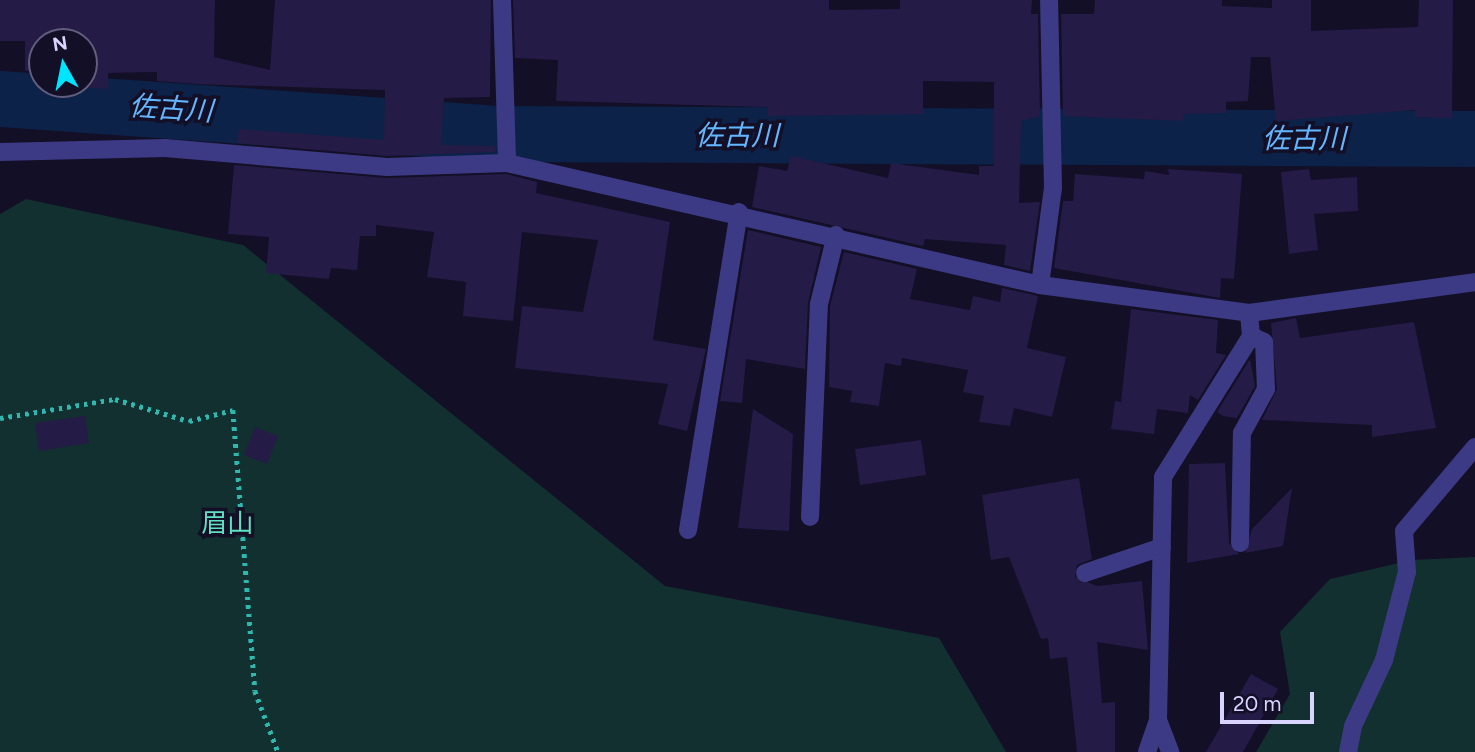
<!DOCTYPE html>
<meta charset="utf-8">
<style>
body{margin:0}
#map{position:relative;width:1475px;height:752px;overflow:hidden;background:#130f26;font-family:Figtree,"Noto Sans JP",sans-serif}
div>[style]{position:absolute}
.green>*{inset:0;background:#12302f}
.river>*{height:56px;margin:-28px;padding:0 28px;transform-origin:28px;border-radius:28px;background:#0c2248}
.building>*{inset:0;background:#241b47}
.path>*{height:4.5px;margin-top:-2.25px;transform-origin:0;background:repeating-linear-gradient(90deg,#2fb8b0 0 3.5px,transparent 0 8.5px)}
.minor>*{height:18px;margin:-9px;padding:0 9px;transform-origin:9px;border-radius:9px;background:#3d3a85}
span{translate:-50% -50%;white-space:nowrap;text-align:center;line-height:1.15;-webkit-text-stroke:7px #130f26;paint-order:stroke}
.park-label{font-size:26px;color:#5fe0c0}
.water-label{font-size:28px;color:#62b6ff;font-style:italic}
.north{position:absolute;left:28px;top:28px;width:70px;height:70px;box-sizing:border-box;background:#130f26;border:2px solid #625e7d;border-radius:50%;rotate:351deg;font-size:19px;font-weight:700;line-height:28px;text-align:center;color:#d9d4ff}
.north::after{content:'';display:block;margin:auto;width:24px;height:32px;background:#00e5ff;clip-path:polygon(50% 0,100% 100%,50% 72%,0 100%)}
.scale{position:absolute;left:1220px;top:692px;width:94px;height:32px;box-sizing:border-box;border:4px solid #d9d4ff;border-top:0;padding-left:9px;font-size:21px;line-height:24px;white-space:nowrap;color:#d9d4ff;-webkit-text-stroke:5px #130f26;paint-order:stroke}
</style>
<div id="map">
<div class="green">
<i style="clip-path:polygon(26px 199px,243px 245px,665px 586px,939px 638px,1006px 752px,0 752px,0 214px)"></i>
<i style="clip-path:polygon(1475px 557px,1475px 752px,1256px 752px,1290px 694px,1280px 632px,1330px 579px,1412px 560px)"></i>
</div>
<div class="river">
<i style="left:0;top:99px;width:499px;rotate:4deg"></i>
<i style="left:498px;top:134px;width:977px;rotate:0.29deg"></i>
</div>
<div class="building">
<i style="clip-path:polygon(0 0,215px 0,214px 57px,270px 70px,275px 0,491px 0,490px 97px,444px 98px,441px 145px,495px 146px,495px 152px,387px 156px,237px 143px,239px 129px,384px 140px,385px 90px,197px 84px,157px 81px,157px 72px,108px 73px,108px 89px,55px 86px,84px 84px,84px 42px,42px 42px,42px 72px,25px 71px,25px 41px,0 41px)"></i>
<i style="clip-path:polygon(513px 0,829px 0,829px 10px,900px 9px,900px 0,1032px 0,1031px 14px,1038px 14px,1040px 116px,1021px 121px,1019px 203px,1040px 202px,1030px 271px,1004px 265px,1006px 245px,925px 239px,923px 246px,752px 207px,759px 166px,787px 171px,791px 156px,888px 178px,891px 163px,979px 175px,979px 166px,994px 166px,994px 82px,923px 81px,923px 114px,768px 116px,768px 107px,556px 101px,558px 60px,515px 58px)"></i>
<i style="clip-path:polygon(1095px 0,1222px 0,1222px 6px,1272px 8px,1272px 0,1311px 0,1311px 31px,1418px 27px,1419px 0,1453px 0,1452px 118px,1415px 117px,1415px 110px,1276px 121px,1270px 57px,1251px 57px,1248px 101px,1226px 102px,1226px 113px,1183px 114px,1184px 121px,1063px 116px,1061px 14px,1094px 14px)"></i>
<i style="clip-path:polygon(234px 165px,387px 178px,506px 174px,537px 182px,536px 193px,670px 222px,653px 340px,706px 349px,687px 431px,658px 424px,668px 384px,515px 368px,522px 306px,583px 312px,598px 240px,522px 232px,513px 321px,463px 316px,466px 282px,427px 277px,434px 232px,376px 225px,376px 236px,360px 236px,357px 270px,331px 268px,329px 279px,266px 273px,269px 237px,228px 234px)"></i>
<i style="clip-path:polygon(1168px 169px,1242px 174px,1234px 279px,1221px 278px,1220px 298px,1054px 268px,1063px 201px,1073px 201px,1075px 174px,1144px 179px,1145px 171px,1169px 175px)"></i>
<i style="clip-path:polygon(1309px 169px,1311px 180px,1357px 177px,1358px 211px,1314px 214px,1318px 250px,1289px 254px,1281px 172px)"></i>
<i style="clip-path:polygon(748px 230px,821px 247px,808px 303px,805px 369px,746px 359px,742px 403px,720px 401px)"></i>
<i style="clip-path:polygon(844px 252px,917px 269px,910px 299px,970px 310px,973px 296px,1000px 302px,1002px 288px,1038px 296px,1027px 348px,1066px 357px,1052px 417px,1014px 408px,1010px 426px,979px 422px,984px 396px,963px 392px,968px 370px,902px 358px,901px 366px,885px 363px,879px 406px,850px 402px,852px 391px,829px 387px,830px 306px)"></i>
<i style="clip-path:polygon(1131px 309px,1218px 320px,1216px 353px,1226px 355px,1198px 400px,1190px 395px,1188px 413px,1157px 409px,1154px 434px,1111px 429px,1115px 401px,1121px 402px)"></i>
<i style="clip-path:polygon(1296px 318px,1300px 338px,1414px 322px,1436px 428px,1372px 437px,1372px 425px,1262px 420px,1277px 389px,1271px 323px)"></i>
<i style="clip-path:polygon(1250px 359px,1255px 386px,1237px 418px,1223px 416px,1217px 412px)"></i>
<i style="clip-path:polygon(753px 409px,793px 434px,789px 531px,738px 528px)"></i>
<i style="clip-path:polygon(85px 416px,89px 443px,39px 451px,35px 423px)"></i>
<i style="clip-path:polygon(255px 427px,278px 436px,267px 464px,244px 455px)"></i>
<i style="clip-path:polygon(921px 440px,926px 475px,860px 485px,855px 449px)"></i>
<i style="clip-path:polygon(1225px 463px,1229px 543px,1239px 554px,1187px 563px,1189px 464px)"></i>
<i style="clip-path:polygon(1079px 478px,1092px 559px,1077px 565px,1075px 577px,1097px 586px,1142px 581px,1148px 650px,1097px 642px,1102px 703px,1115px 702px,1115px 752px,1077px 752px,1067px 657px,1050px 659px,1048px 638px,1041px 639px,1009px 557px,991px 560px,982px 495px)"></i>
<i style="clip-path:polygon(1292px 488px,1283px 546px,1245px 553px,1252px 529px)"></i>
<i style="clip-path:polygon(1251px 674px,1278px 689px,1243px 752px,1206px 752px)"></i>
</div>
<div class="path">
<i style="left:0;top:418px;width:117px;rotate:-9.4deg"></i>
<i style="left:115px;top:399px;width:77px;rotate:16.6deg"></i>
<i style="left:189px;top:421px;width:45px;rotate:-14deg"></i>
<i style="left:233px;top:410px;width:282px;rotate:85.5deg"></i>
<i style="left:255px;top:691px;width:65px;rotate:69.3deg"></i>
</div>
<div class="minor">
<i style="left:502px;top:0;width:163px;rotate:88.2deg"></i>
<i style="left:0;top:152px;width:165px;rotate:-1.4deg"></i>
<i style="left:165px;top:148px;width:223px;rotate:4.9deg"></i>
<i style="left:387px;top:167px;width:120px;rotate:-1.9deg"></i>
<i style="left:507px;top:163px;width:547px;rotate:12.89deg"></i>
<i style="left:1040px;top:285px;width:211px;rotate:7.6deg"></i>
<i style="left:1249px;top:313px;width:228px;rotate:-7.8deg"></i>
<i style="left:1040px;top:285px;width:98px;rotate:-82.4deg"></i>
<i style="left:1053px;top:188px;width:188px;rotate:-91.2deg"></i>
<i style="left:810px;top:517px;width:213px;rotate:-87.6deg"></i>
<i style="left:819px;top:304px;width:71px;rotate:-76.2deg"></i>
<i style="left:688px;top:530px;width:322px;rotate:-80.9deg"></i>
<i style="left:1240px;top:543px;width:110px;rotate:-89deg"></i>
<i style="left:1242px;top:433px;width:50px;rotate:-61.4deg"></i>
<i style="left:1266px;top:389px;width:47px;rotate:-92.4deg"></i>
<i style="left:1264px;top:342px;width:14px;rotate:-155deg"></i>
<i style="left:1085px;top:573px;width:81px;rotate:-18.7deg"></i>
<i style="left:1158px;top:720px;width:34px;rotate:69deg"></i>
<i style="left:1147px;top:752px;width:34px;rotate:-71deg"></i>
<i style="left:1158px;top:720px;width:243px;rotate:-88.8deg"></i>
<i style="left:1163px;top:477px;width:166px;rotate:-58deg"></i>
<i style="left:1251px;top:336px;width:23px;rotate:-95deg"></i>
<i style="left:1348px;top:752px;width:26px;rotate:-79deg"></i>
<i style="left:1353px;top:726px;width:73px;rotate:-64.8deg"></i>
<i style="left:1384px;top:660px;width:91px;rotate:-75.4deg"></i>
<i style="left:1407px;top:572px;width:41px;rotate:-94.2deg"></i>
<i style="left:1404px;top:531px;width:110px;rotate:-49.8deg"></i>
</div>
<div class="park-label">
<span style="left:227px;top:524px">眉山</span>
</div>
<div class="water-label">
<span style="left:171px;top:108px;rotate:4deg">佐古川</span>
<span style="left:737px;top:135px">佐古川</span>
<span style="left:1304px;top:138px">佐古川</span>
</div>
<div class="north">N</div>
<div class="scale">20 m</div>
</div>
